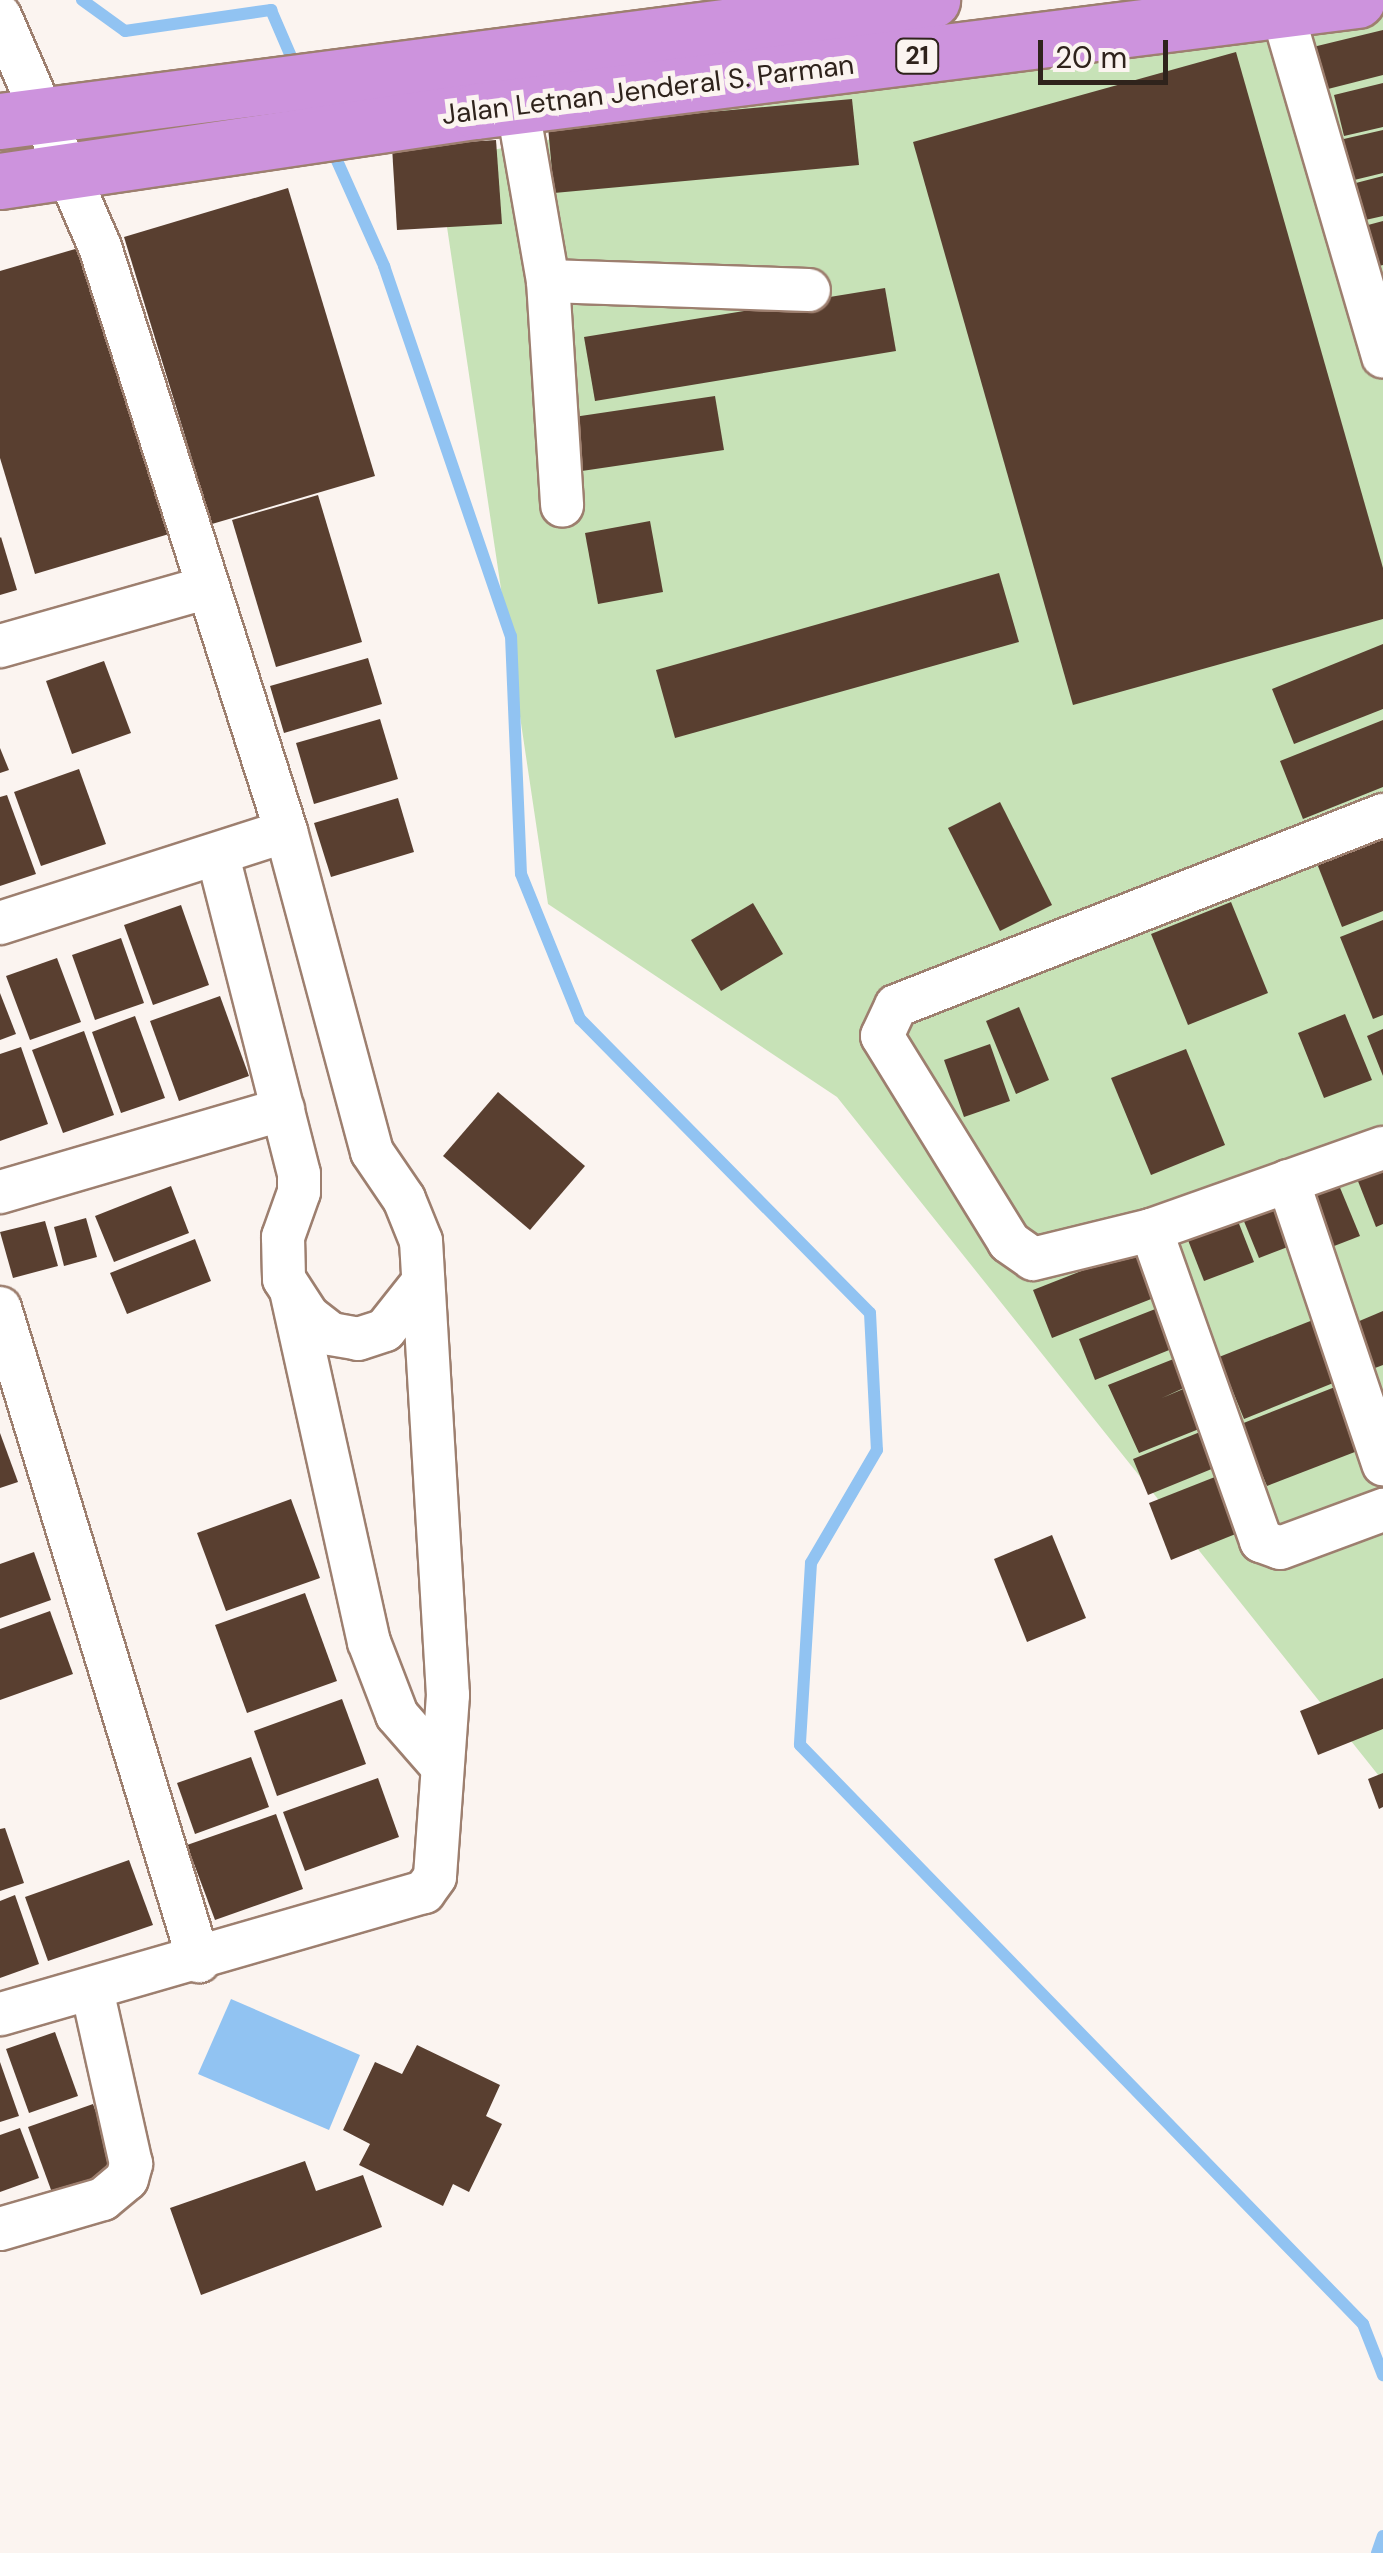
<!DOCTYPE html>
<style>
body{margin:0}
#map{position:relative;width:1383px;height:2553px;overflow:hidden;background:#fbf4f0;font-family:"DM Sans",sans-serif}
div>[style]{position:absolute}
.green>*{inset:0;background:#c7e2b7}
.water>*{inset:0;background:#91c3f2}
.stream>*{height:12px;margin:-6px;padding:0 6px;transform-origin:6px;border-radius:6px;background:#91c3f2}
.building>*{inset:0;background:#593f30}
.roads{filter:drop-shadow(2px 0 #9d7f6f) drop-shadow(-2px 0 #9d7f6f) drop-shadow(0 2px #9d7f6f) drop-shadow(0 -2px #9d7f6f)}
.minor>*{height:42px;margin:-21px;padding:0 21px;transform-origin:21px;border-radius:21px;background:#fff}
.highway>*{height:55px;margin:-27.5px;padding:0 27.5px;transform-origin:27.5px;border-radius:27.5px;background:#cd93dd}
span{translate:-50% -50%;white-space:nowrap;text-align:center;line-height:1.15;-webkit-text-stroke:10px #fbf4f0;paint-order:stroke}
.shield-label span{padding:2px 8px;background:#fbf4f0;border:2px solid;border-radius:8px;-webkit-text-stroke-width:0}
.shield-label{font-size:25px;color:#2f231c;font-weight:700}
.street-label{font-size:28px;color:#2f231c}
.scale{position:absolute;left:1038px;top:40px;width:130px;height:45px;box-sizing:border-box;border:5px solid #2f231c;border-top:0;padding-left:12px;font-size:30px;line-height:35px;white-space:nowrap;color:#2f231c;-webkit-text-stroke:8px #fbf4f0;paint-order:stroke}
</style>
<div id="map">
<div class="green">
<i style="clip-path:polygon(1318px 0,1383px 0,1383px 1781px,837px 1097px,548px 904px,437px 160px)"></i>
</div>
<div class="water">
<i style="clip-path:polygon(231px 1999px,360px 2055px,329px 2130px,198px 2074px)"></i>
</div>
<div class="stream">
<i style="left:82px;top:0;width:53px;rotate:35.8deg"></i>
<i style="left:125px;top:31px;width:148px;rotate:-8.2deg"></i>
<i style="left:271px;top:10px;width:63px;rotate:66.7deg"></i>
<i style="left:330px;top:145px;width:133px;rotate:65.9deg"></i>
<i style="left:384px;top:266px;width:391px;rotate:71.1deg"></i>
<i style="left:511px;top:636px;width:238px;rotate:87.6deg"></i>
<i style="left:521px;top:874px;width:157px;rotate:67.9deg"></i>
<i style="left:580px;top:1019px;width:413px;rotate:45.4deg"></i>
<i style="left:870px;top:1313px;width:137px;rotate:87.1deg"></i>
<i style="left:877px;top:1450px;width:131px;rotate:120.3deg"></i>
<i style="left:811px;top:1563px;width:182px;rotate:93.5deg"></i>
<i style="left:800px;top:1745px;width:808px;rotate:45.8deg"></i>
<i style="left:1363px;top:2324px;width:55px;rotate:68.6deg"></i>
<i style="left:1377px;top:2553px;width:18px;rotate:-71deg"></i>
</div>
<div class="building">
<i style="clip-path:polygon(1383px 30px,1383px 75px,1324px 90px,1313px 47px)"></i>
<i style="clip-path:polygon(1236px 52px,1383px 568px,1383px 619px,1073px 705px,913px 142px)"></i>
<i style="clip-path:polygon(1383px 83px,1383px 127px,1344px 136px,1334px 95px)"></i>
<i style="clip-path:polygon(852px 99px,859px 165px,554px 193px,548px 127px)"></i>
<i style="clip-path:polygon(1383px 130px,1383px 173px,1346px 182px,1335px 141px)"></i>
<i style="clip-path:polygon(496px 140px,502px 224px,397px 230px,392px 147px)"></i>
<i style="clip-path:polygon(1383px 176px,1383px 216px,1361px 221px,1352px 184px)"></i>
<i style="clip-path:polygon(288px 188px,375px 476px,212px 524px,124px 237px)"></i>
<i style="clip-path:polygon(1383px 221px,1383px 265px,1379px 266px,1368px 225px)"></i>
<i style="clip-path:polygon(82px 247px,169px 534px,35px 574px,0 458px,0 271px)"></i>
<i style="clip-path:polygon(885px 288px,896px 351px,595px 401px,584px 337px)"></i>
<i style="clip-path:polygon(715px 396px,724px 450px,575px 472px,567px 418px)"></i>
<i style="clip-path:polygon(318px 495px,362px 642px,276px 667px,232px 520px)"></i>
<i style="clip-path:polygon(650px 521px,663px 592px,598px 604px,585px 533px)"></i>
<i style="clip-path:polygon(1px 537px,17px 590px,0 595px,0 538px)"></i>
<i style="clip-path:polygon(999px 573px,1019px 642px,675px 738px,656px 670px)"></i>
<i style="clip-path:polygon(1383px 644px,1383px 709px,1294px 744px,1272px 689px)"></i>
<i style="clip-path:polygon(368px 658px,382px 704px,284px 733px,270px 686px)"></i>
<i style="clip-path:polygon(104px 661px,131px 733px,72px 754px,46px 681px)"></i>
<i style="clip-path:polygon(380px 719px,398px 779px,314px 804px,296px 743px)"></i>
<i style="clip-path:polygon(1383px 720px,1383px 787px,1303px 819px,1280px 761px)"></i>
<i style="clip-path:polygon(0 748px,9px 770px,0 773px)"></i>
<i style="clip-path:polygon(79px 769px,106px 844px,41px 866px,14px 792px)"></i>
<i style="clip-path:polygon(7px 795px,36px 874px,0 886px,0 797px)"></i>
<i style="clip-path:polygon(398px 798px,414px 852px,331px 877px,314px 823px)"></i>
<i style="clip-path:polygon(1000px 802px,1052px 905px,1000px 931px,948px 828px)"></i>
<i style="clip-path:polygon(1383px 828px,1383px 911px,1342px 927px,1314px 856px)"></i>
<i style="clip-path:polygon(1231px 902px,1268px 993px,1188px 1025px,1151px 934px)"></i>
<i style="clip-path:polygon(753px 903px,783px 954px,721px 991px,691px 940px)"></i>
<i style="clip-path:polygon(181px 905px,209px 985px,153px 1005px,124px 925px)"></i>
<i style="clip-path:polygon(1383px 920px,1383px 1015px,1373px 1019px,1340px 937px)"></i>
<i style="clip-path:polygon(121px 938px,144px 1003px,95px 1020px,72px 955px)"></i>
<i style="clip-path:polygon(57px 958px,81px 1022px,30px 1040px,6px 976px)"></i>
<i style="clip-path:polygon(0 993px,16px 1034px,0 1040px)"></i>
<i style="clip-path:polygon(220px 996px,249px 1076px,179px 1101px,150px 1021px)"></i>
<i style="clip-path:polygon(1019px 1007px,1049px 1080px,1016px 1094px,986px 1021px)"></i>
<i style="clip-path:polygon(1345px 1014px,1372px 1080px,1324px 1098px,1298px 1033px)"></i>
<i style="clip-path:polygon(135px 1016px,165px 1098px,121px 1113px,92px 1032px)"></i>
<i style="clip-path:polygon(1383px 1029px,1383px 1076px,1367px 1036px)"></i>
<i style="clip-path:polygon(84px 1031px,114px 1115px,63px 1133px,32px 1050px)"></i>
<i style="clip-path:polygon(990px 1044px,1010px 1101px,964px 1117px,944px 1060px)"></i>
<i style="clip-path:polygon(21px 1047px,48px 1124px,0 1141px,0 1054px)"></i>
<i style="clip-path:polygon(1186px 1049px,1225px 1145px,1151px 1175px,1111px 1078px)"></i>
<i style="clip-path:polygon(498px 1092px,585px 1166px,530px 1230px,443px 1156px)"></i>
<i style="clip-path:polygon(1383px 1160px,1383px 1224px,1376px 1227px,1354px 1171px)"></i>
<i style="clip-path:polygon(1336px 1178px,1360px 1236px,1329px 1248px,1306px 1191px)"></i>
<i style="clip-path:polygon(171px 1186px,189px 1233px,114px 1262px,95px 1216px)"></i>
<i style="clip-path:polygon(1288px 1196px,1306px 1240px,1259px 1258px,1241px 1214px)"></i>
<i style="clip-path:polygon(1236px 1216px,1254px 1262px,1204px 1281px,1186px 1235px)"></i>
<i style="clip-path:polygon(86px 1218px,97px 1257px,64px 1266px,54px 1227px)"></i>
<i style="clip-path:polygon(45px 1221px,58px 1266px,13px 1278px,0 1232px)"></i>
<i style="clip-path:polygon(195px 1239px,211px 1281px,127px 1314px,110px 1273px)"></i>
<i style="clip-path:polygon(1150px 1244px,1169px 1292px,1052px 1338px,1033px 1290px)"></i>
<i style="clip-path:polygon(1168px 1304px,1184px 1344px,1095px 1380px,1079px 1339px)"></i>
<i style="clip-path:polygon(1383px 1311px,1383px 1365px,1375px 1368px,1357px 1322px)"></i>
<i style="clip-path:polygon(1328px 1314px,1353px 1375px,1244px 1419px,1219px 1357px)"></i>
<i style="clip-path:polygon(1176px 1358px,1188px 1386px,1162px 1398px,1188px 1387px,1204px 1427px,1139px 1453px,1108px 1385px)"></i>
<i style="clip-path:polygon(1335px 1387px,1360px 1450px,1267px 1486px,1241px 1424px)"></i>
<i style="clip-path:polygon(1205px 1430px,1219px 1466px,1148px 1495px,1133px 1459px)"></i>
<i style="clip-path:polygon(0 1433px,18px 1482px,0 1488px)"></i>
<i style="clip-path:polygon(1225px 1473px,1248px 1529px,1171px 1560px,1149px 1503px)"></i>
<i style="clip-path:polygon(291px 1499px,320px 1578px,226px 1611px,197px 1533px)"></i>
<i style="clip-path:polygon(1052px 1535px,1086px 1618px,1027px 1642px,994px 1559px)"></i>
<i style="clip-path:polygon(34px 1552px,51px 1600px,0 1618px,0 1564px)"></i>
<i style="clip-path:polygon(305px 1593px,337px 1681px,247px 1713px,215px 1625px)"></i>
<i style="clip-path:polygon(50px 1611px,73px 1674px,0 1700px,0 1629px)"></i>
<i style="clip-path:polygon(1383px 1678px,1383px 1729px,1318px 1755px,1300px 1711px)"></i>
<i style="clip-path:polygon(342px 1699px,366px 1764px,277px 1796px,254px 1731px)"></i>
<i style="clip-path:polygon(251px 1757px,269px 1807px,195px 1834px,177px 1783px)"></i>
<i style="clip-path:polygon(1383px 1773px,1383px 1807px,1379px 1809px,1368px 1779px)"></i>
<i style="clip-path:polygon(378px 1778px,399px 1837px,305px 1871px,283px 1812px)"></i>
<i style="clip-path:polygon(276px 1814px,303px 1889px,215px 1920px,187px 1845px)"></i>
<i style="clip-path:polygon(5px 1828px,24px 1883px,0 1891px,0 1829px)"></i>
<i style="clip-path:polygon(129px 1860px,153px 1925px,48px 1961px,25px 1897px)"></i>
<i style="clip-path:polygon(15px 1895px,39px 1964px,0 1978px,0 1901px)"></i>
<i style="clip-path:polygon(55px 2032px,78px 2096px,29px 2113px,6px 2049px)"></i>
<i style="clip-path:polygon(417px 2045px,500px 2085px,486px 2116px,502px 2124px,469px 2192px,453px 2184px,443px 2206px,359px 2165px,370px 2144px,343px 2130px,375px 2062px,402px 2074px)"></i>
<i style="clip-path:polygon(0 2062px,19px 2116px,0 2122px)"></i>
<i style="clip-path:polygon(93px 2104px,119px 2175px,54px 2198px,28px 2127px)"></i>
<i style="clip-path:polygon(20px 2128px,39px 2178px,0 2192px,0 2135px)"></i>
<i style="clip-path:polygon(305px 2161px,316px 2191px,363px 2175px,382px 2227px,201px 2295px,170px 2208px)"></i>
</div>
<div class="roads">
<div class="minor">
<i style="left:1282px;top:11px;width:360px;rotate:73.7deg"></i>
<i style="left:0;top:16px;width:252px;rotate:66.6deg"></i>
<i style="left:100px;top:247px;width:613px;rotate:72.33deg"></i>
<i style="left:286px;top:831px;width:332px;rotate:75deg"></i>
<i style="left:372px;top:1152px;width:57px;rotate:55.8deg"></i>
<i style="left:404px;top:1199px;width:45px;rotate:68deg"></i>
<i style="left:421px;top:1241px;width:455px;rotate:86.6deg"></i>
<i style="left:448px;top:1695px;width:182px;rotate:94.1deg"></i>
<i style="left:435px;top:1877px;width:19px;rotate:126deg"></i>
<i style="left:424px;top:1892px;width:441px;rotate:163.9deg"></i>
<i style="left:512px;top:75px;width:209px;rotate:80.1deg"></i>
<i style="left:548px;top:281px;width:225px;rotate:86.4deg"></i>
<i style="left:548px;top:281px;width:261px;rotate:2deg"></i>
<i style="left:0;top:646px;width:213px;rotate:-15.8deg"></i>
<i style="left:1383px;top:815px;width:523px;rotate:158.59deg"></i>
<i style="left:896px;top:1006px;width:33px;rotate:115deg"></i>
<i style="left:882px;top:1036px;width:242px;rotate:58.3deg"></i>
<i style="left:1009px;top:1242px;width:29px;rotate:35deg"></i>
<i style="left:1033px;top:1259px;width:122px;rotate:-13.8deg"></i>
<i style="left:1151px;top:1230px;width:246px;rotate:-19.5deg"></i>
<i style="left:218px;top:856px;width:328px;rotate:75.7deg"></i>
<i style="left:299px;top:1174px;width:18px;rotate:90deg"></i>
<i style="left:299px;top:1192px;width:48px;rotate:109.6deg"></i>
<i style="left:283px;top:1237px;width:42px;rotate:88.6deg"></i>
<i style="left:284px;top:1279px;width:44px;rotate:57deg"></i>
<i style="left:308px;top:1316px;width:29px;rotate:38deg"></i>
<i style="left:331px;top:1334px;width:27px;rotate:10deg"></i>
<i style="left:358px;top:1339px;width:28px;rotate:-18deg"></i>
<i style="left:385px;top:1330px;width:56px;rotate:-51.5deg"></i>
<i style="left:0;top:923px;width:300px;rotate:-17.8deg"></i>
<i style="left:1288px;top:1181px;width:299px;rotate:71.4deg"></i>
<i style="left:0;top:1192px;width:295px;rotate:-16.3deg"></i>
<i style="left:1151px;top:1230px;width:330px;rotate:70.5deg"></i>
<i style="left:1261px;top:1541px;width:20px;rotate:20deg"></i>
<i style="left:1280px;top:1548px;width:110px;rotate:-20.3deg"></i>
<i style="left:292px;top:1295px;width:355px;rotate:77.5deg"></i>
<i style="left:369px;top:1642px;width:78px;rotate:69deg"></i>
<i style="left:397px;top:1715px;width:64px;rotate:48.8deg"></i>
<i style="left:0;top:1308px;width:683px;rotate:73.05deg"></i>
<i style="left:0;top:2229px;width:107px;rotate:-16.2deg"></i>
<i style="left:103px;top:2199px;width:31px;rotate:-40deg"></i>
<i style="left:127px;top:2179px;width:16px;rotate:-75deg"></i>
<i style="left:131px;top:2164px;width:179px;rotate:-102.6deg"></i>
</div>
<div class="highway">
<i style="left:0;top:121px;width:940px;rotate:-7.4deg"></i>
<i style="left:0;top:181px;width:481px;rotate:-8.4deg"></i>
<i style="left:476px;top:111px;width:888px;rotate:-7.18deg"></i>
</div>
</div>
<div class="shield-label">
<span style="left:917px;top:56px">21</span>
</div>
<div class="street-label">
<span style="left:648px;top:90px;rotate:-7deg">Jalan Letnan Jenderal S. Parman</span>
</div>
<div class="scale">20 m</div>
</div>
